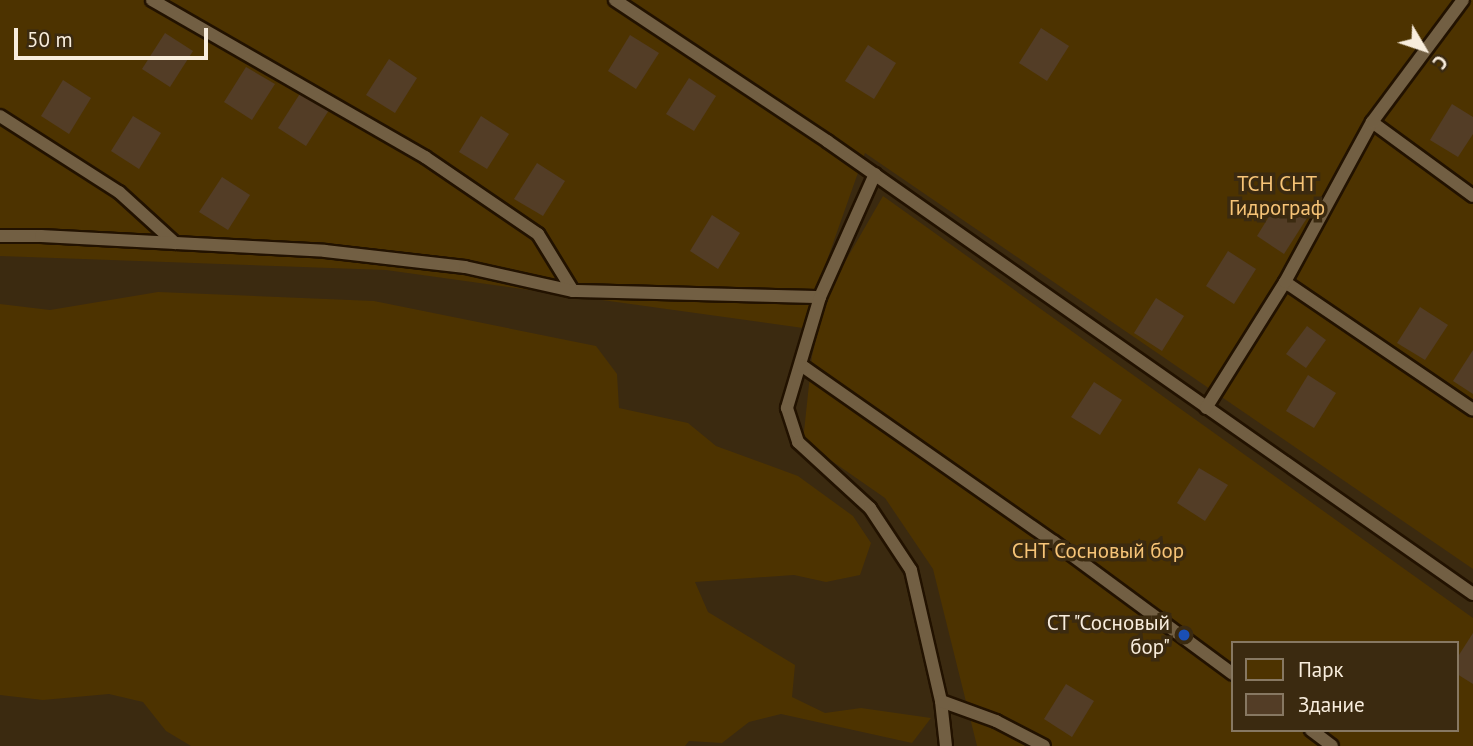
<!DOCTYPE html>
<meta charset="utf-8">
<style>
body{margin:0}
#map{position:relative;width:1473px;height:746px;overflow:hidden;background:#3b2a10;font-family:"PT Sans",sans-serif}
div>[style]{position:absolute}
.green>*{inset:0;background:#4d3300}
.building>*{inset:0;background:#533d26}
.roads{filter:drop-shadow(2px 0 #221200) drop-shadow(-2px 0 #221200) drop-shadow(0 2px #221200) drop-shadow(0 -2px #221200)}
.lane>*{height:12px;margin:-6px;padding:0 6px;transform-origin:6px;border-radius:6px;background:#725f43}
.dots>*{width:19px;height:19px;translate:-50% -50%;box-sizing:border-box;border:4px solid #3b2a10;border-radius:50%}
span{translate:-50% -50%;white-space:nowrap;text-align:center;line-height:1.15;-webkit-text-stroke:7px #3b2a10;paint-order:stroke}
.park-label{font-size:21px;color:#f7c477}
.poi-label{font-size:21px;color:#f8eddd}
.right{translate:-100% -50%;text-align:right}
.legend{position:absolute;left:1231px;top:641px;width:228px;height:91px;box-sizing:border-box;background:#3b2a10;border:2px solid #877862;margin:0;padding:9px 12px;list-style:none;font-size:21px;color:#f8eddd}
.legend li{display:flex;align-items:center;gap:14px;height:35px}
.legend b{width:35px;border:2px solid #877862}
.north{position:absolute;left:1389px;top:14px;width:70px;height:70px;-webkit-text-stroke:5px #3b2a10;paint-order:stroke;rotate:129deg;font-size:19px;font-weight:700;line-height:28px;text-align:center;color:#f8eddd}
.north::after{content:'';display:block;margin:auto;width:24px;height:32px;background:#f8eddd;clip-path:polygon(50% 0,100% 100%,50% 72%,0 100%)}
.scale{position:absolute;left:14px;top:28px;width:194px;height:32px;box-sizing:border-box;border:4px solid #f8eddd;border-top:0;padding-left:9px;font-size:21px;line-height:24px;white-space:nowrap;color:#f8eddd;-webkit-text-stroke:5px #3b2a10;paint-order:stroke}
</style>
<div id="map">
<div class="green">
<i style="clip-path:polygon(0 0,1473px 0,1473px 569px,865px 153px,803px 328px,386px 270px,0 256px)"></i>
<i style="clip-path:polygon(evenodd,883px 196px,1473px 618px,1473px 746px,977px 746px,933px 569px,885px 498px,803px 441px,812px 356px,827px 293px,883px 196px,1233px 643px,1457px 643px,1457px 730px,1233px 730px,1233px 643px)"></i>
<i style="clip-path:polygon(158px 292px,374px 301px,596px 346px,617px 374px,619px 408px,688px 423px,716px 446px,798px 476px,853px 516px,871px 543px,860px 575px,826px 582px,794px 575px,695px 582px,708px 612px,795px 665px,792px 697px,825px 713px,861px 708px,931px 718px,912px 743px,781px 714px,749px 722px,722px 743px,689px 741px,685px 746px,191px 746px,166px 731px,143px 702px,109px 694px,43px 700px,0 695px,0 304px,50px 310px)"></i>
</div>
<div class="building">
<i style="clip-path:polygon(1041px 28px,1069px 46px,1047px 81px,1019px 63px)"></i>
<i style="clip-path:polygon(165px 33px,193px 51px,170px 87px,142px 69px)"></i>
<i style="clip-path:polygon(630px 35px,659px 53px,636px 89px,608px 71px)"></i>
<i style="clip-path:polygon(868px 45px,896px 63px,874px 99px,845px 81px)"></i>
<i style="clip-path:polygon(389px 59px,417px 78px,395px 113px,366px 95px)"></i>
<i style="clip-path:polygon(246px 67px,275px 84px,252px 120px,224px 102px)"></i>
<i style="clip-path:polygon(689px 78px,716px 96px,694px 131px,666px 114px)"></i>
<i style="clip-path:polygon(63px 80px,91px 98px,69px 134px,41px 116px)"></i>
<i style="clip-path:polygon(301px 92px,329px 110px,306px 146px,278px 128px)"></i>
<i style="clip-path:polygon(1452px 104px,1473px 117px,1473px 134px,1458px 157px,1430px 140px)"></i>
<i style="clip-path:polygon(133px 116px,161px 133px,139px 169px,111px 151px)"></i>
<i style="clip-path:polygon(481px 116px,509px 134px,487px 169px,459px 152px)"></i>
<i style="clip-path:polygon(537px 163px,565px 181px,543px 216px,514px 199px)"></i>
<i style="clip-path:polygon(222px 177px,250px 195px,228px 230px,199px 212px)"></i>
<i style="clip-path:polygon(1279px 200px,1307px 218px,1284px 254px,1257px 236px)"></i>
<i style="clip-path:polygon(712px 215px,740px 233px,718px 269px,690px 251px)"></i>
<i style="clip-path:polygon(1228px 251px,1256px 269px,1234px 304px,1206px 286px)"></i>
<i style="clip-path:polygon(1156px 298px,1184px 316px,1162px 351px,1134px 333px)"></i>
<i style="clip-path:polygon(1420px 307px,1448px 325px,1425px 360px,1397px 343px)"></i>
<i style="clip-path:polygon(1307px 326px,1326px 340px,1306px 368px,1286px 354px)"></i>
<i style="clip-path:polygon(1473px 350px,1473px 394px,1453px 381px)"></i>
<i style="clip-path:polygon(1308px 375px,1336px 393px,1314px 428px,1286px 411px)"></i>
<i style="clip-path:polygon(1094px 382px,1122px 400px,1100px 435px,1071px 417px)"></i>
<i style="clip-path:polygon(1199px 468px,1228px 485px,1205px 521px,1177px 503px)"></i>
<i style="clip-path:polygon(1473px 633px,1473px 684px,1457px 674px,1457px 658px)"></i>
<i style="clip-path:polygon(1066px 684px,1094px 701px,1072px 737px,1044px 719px)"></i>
</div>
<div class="roads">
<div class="lane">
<i style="left:152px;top:0;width:315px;rotate:29.9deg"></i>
<i style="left:425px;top:157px;width:137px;rotate:34.3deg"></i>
<i style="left:538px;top:234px;width:67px;rotate:58.4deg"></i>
<i style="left:573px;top:291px;width:247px;rotate:1.4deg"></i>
<i style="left:615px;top:0;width:255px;rotate:33.6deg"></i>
<i style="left:827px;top:141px;width:789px;rotate:35.04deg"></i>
<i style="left:0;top:116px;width:141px;rotate:32.6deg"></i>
<i style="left:119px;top:192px;width:76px;rotate:42.3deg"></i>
<i style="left:1372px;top:122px;width:125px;rotate:36.2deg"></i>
<i style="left:875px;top:174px;width:135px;rotate:114.1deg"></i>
<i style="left:820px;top:297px;width:116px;rotate:106.6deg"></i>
<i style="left:787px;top:408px;width:36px;rotate:72deg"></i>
<i style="left:798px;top:442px;width:98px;rotate:42.5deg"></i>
<i style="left:870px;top:508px;width:74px;rotate:56.5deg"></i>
<i style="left:911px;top:570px;width:134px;rotate:77.1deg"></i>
<i style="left:941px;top:701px;width:45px;rotate:83.7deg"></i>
<i style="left:0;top:236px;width:41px"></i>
<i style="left:41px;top:236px;width:284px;rotate:3deg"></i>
<i style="left:325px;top:251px;width:141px;rotate:6.5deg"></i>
<i style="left:465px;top:267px;width:111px;rotate:12.5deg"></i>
<i style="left:1285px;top:282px;width:227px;rotate:34.2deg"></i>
<i style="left:801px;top:365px;width:309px;rotate:35deg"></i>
<i style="left:1054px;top:542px;width:222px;rotate:36.4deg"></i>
<i style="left:1206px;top:408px;width:149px;rotate:-57.9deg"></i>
<i style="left:1285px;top:282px;width:182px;rotate:-61.5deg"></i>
<i style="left:1372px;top:122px;width:152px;rotate:-53.3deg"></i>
<i style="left:941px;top:701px;width:59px;rotate:20deg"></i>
<i style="left:996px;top:721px;width:54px;rotate:27.5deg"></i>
<i style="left:1311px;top:730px;width:26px;rotate:37deg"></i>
</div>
</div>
<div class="dots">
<i style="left:1184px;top:635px;background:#1a4fb4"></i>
</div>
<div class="park-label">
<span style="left:1277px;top:196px">ТСН СНТ<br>Гидрограф</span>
<span style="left:1098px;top:551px">СНТ Сосновый бор</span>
</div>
<div class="poi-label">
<span class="right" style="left:1170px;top:635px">СТ "Сосновый<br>бор"</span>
</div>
<ul class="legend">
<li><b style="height:19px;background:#4d3300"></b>Парк</li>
<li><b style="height:19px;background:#533d26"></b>Здание</li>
</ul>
<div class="north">С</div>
<div class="scale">50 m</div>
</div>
